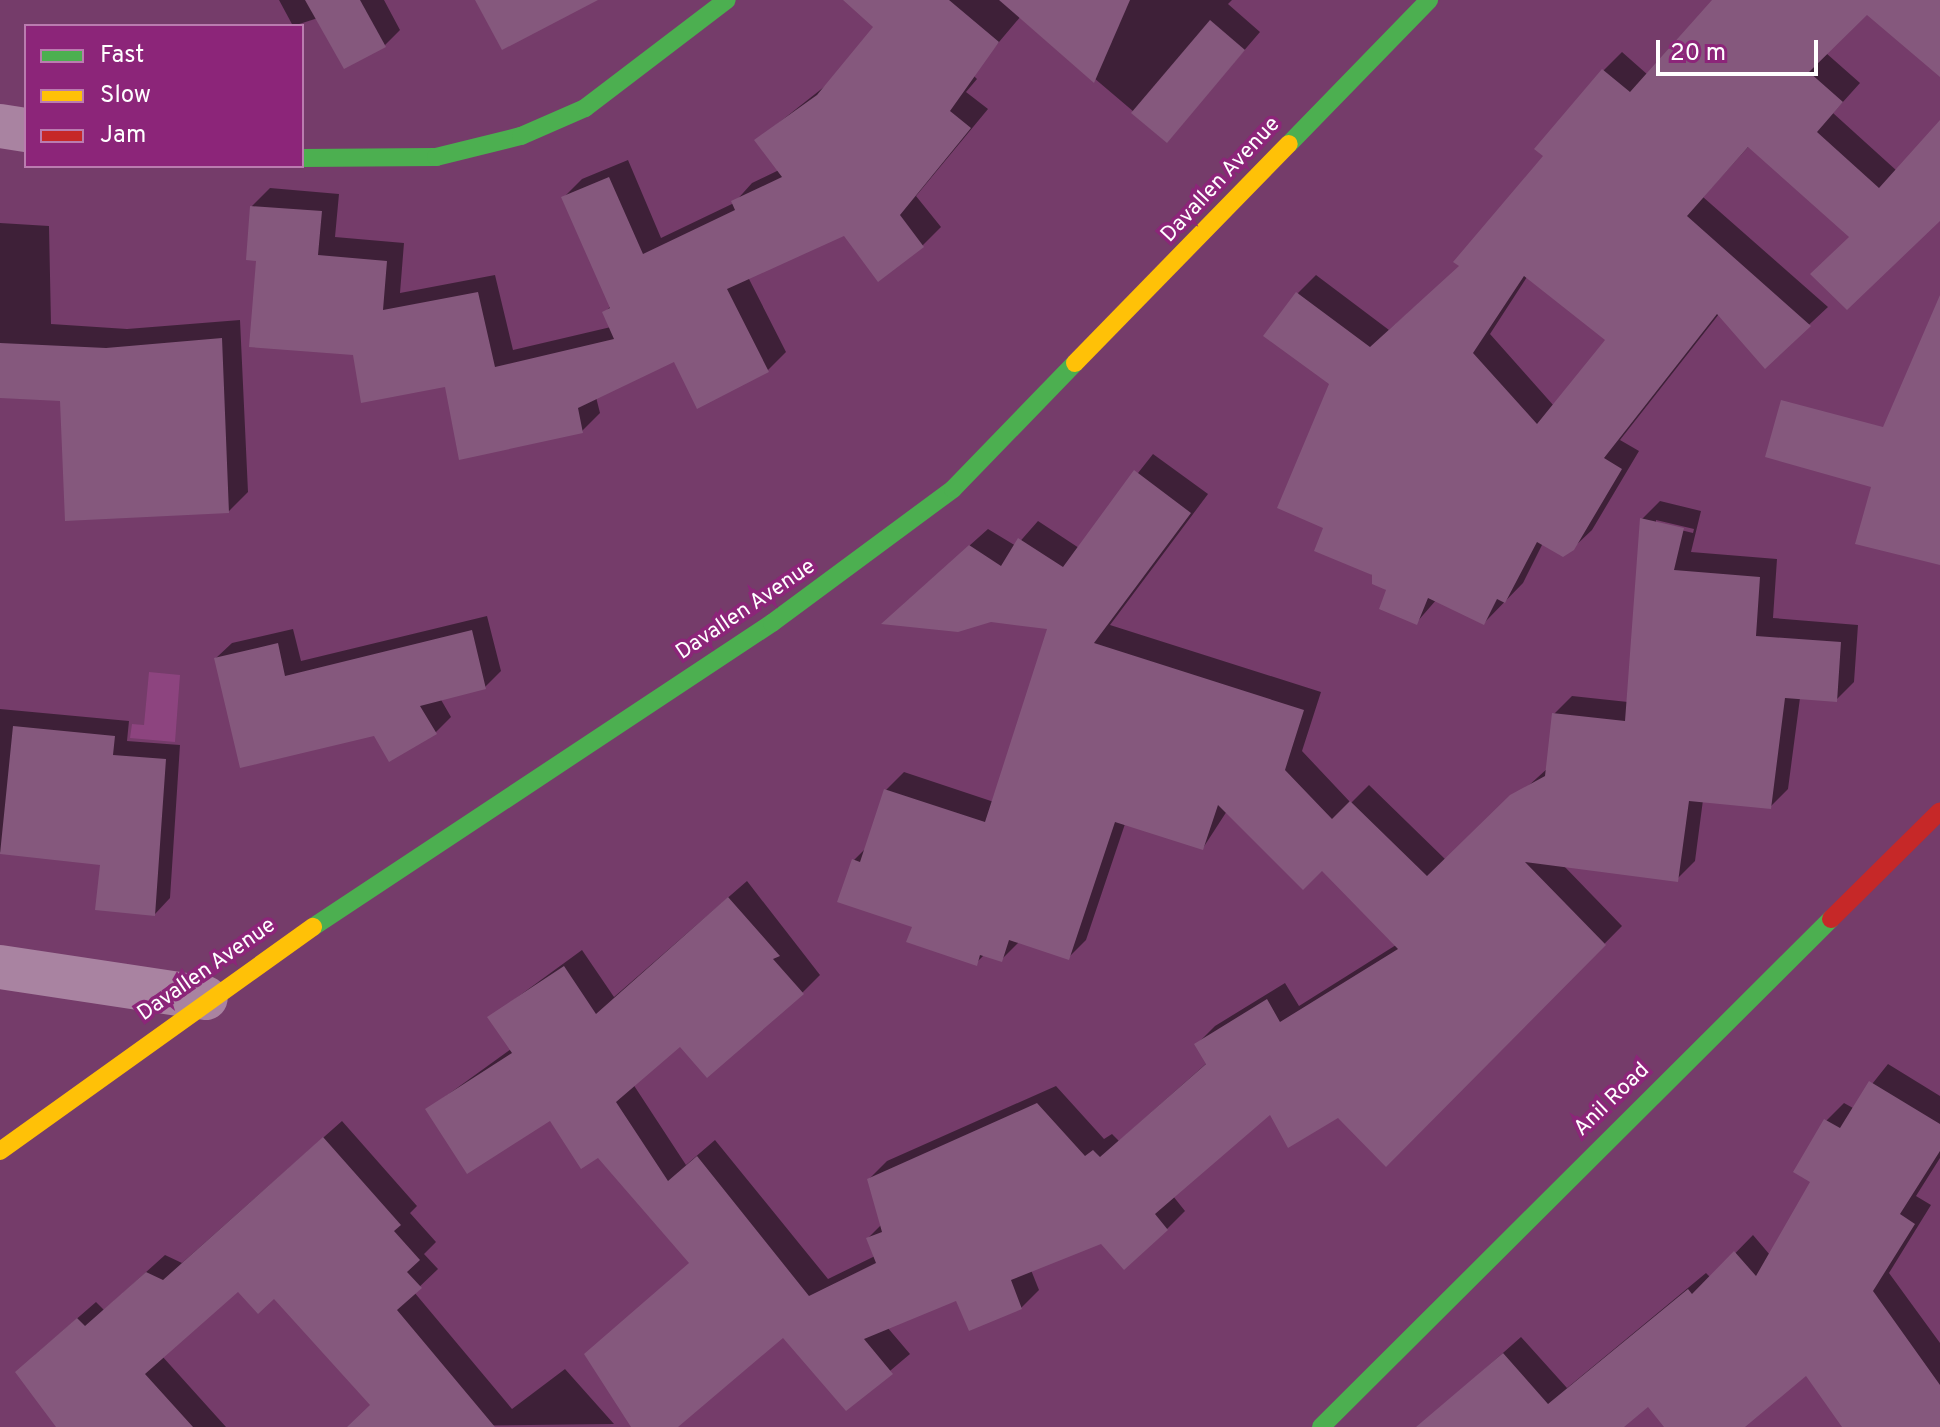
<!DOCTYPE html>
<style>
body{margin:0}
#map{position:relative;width:1940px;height:1427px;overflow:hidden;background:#753c6a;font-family:Overpass,sans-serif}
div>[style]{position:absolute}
.water>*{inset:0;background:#8d447f}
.shadow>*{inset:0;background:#0007}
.building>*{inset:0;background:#85587d}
.street>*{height:44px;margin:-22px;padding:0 22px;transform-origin:22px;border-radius:22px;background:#a983a1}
.fast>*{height:18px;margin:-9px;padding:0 9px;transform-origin:9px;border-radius:9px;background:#4caf50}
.slow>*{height:18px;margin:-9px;padding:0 9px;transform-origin:9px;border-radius:9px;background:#ffc107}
.jam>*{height:18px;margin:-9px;padding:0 9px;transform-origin:9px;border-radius:9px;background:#c62828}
span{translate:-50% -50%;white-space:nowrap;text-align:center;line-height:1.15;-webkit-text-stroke:7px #8c2579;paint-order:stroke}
.street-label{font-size:22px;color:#fff}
.legend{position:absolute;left:24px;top:24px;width:280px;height:144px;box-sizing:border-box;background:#8c2579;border:2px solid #ba7caf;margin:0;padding:10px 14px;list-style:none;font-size:24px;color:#fff}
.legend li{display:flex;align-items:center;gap:16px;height:40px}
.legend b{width:40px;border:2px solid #ba7caf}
.scale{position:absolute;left:1656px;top:40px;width:162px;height:36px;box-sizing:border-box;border:4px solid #fff;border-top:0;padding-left:10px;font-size:24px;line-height:28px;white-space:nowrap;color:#fff;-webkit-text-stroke:6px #8c2579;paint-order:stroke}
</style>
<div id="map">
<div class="water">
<i style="clip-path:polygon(149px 672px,180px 675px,175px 742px,130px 738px,132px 724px,144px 725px)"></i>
</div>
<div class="shadow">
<i style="clip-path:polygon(279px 0,384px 0,400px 30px,385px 45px,318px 18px,293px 26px)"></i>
<i style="clip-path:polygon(871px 0,1232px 0,1228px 4px,1260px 32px,1167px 140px,1021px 16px,972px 74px,977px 79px,966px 92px,988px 109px,916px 196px,941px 227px,923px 245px,879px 280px,844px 233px,748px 277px,786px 352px,768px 370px,675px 359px,596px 397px,600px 413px,582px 431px,354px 354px,258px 259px,252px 206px,270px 188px,339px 194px,335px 237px,404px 243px,400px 293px,495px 275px,513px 350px,611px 327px,604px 313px,611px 306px,564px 197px,582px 179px,628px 160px,661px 238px,734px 203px,752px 183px,779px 170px,757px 140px,829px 83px,876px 26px)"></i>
<i style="clip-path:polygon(evenodd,1714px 0,1940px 0,1940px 69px,1867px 12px,1826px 53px,1860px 83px,1833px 113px,1897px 171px,1940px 123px,1940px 200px,1852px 237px,1749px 146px,1703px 197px,1828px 307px,1765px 366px,1719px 314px,1620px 440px,1639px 451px,1592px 530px,1573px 548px,1543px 543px,1523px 583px,1484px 623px,1437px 599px,1417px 622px,1326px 527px,1331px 384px,1298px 293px,1316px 275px,1389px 330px,1461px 266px,1545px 156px,1537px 149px,1604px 70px,1622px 52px,1648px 75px,1714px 0,1527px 277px,1608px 340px,1554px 406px,1490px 334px,1527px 277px)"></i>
<i style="clip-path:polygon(0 223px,49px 226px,51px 324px,127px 329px,240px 320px,248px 492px,229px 511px,62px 399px,0 393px)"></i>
<i style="clip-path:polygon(evenodd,1153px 454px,1208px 494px,1110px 625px,1321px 692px,1302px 751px,1351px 803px,1369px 785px,1446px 860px,1548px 768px,1554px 714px,1572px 696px,1628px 702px,1642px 519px,1660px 501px,1701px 511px,1691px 552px,1777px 559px,1773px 618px,1858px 625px,1854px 682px,1836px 700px,1800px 698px,1788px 789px,1770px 807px,1703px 800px,1695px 861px,1677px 879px,1563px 865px,1622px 926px,1386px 1165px,1338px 1115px,1270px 1112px,1173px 1196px,1185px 1211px,1167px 1229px,1102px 1242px,1031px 1270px,1039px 1290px,1021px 1308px,957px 1298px,887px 1327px,910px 1354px,846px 1408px,783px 1335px,675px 1427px,633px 1427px,690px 1262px,599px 1155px,550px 1118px,428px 1109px,511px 1049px,490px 1017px,582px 950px,614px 997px,747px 881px,820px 975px,802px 993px,680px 1044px,633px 1084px,686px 1165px,715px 1140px,828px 1279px,875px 1256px,868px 1238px,882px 1224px,869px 1179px,887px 1161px,1056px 1086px,1104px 1139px,1112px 1134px,1119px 1141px,1208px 1062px,1197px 1044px,1215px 1026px,1285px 983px,1299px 1006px,1396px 945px,1322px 869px,1227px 811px,1203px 848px,1125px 824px,1086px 940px,1068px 958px,1020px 941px,1001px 960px,985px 954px,976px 963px,914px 926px,854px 860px,868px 846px,886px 790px,904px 772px,994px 802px,1050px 627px,902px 606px,988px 529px,1016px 546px,1038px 521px,1079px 548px,1153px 454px,1656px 520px,1694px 529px,1693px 533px,1656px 524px,1656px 520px)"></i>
<i style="clip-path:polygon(487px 616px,501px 671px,485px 687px,440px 698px,451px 717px,435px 733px,375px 734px,216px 658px,232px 643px,293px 629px,301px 661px)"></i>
<i style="clip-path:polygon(0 709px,129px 721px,127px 741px,180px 745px,170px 898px,155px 914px,102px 864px,0 852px)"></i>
<i style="clip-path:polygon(1888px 1064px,1940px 1096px,1940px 1158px,1916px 1196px,1931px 1205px,1889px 1273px,1940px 1343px,1940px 1427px,1845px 1427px,1806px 1373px,1741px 1427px,1667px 1427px,1649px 1404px,1621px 1427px,1448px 1427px,1435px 1413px,1521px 1337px,1567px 1388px,1706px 1273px,1711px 1278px,1753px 1235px,1770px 1255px,1812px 1182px,1826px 1121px,1844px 1103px,1853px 1108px)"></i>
<i style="clip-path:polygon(342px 1121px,417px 1206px,410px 1213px,436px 1242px,424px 1254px,438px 1269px,414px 1292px,512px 1409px,565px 1369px,614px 1424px,349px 1427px,372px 1405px,274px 1296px,238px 1289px,162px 1356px,226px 1427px,60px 1427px,35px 1355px,96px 1302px,104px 1310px,165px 1255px,182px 1263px)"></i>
</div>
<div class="building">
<i style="clip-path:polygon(305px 0,360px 0,386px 47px,344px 69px)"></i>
<i style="clip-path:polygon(475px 0,598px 0,502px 50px)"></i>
<i style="clip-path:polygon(843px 0,949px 0,999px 42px,950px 111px,971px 128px,900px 215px,924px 247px,878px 282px,844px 236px,727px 289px,769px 372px,697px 409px,674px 362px,578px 408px,583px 433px,459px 460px,445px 387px,361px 403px,353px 355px,249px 347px,256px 261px,246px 260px,250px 206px,322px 211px,318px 255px,387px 261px,383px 310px,478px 292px,495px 367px,614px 339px,602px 312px,610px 308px,561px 197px,609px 177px,643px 254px,735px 210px,731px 201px,782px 177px,754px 140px,817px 95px,873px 27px)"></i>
<i style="clip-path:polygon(999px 0,1130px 0,1094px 83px)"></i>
<i style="clip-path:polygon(evenodd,1712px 0,1940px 0,1940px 77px,1867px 15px,1809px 72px,1843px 102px,1817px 132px,1879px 188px,1940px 120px,1940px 221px,1847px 310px,1810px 274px,1849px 237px,1748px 147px,1687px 216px,1811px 326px,1765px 369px,1717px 314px,1604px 458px,1622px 469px,1574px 550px,1563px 557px,1537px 542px,1505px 603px,1497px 599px,1484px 625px,1428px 598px,1417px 625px,1379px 609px,1386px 590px,1372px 584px,1372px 575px,1314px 551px,1323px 528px,1277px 508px,1329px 384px,1263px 336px,1296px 292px,1370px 347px,1459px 266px,1453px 262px,1543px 156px,1534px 149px,1602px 69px,1630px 92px,1712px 0,1524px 276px,1605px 340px,1537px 424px,1473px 353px,1524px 276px)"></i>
<i style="clip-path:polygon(1210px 20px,1245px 50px,1167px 143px,1131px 113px)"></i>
<i style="clip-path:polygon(1940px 295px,1940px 565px,1855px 544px,1871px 487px,1765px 457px,1781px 400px,1883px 427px)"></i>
<i style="clip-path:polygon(222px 338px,229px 513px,65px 521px,60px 401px,0 398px,0 343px,106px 348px)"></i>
<i style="clip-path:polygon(1134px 470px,1191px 513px,1094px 643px,1304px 710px,1285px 770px,1332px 819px,1350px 801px,1427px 876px,1510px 795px,1545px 776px,1552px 713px,1625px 721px,1640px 518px,1684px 528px,1674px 570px,1760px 577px,1756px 636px,1841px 642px,1837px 702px,1785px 698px,1771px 809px,1689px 801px,1678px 882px,1525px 862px,1606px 945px,1386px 1167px,1338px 1118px,1288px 1148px,1270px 1115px,1155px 1214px,1168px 1230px,1124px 1270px,1101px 1244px,1011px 1280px,1022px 1309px,969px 1331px,956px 1301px,864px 1339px,893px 1374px,846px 1411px,783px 1338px,678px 1427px,631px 1427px,584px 1354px,689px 1263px,598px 1158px,581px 1169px,550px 1121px,467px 1174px,425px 1109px,512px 1053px,487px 1017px,564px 966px,596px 1014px,728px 897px,780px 956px,773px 959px,804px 994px,707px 1078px,680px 1047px,616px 1102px,668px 1181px,697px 1156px,809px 1296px,876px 1263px,866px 1238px,882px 1232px,867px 1179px,1037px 1103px,1085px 1156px,1093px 1150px,1100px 1157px,1206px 1064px,1194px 1044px,1267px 999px,1280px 1022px,1398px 949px,1322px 871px,1303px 890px,1218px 805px,1203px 850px,1115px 822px,1069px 960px,1009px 940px,1002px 962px,980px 955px,977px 966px,906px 942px,912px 927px,837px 902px,852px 859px,860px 862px,884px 789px,985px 822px,1047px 629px,991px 622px,958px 632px,881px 624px,969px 545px,1001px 566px,1018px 538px,1063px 567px)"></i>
<i style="clip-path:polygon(472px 630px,486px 689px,420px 706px,437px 734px,389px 762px,374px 736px,240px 768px,214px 658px,278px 643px,285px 676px)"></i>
<i style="clip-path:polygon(13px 726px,115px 736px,113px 755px,166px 759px,155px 916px,95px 910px,100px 865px,0 854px)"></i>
<i style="clip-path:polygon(1869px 1081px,1940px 1124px,1940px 1151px,1900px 1214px,1915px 1224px,1873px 1291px,1940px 1385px,1940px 1427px,1842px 1427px,1806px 1376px,1745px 1427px,1664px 1427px,1648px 1407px,1624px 1427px,1416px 1427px,1503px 1353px,1548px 1404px,1688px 1289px,1692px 1294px,1734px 1251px,1756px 1276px,1810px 1182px,1793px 1172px,1824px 1119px,1840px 1128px)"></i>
<i style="clip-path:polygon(323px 1137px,401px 1225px,394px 1231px,420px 1260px,407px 1272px,422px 1288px,397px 1310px,495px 1427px,347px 1427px,370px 1405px,274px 1299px,258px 1314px,238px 1292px,145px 1374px,193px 1427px,56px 1427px,15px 1372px,77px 1318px,85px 1326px,146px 1272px,163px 1280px)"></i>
</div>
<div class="street">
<i style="left:0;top:126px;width:26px;rotate:9deg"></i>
<i style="left:0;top:967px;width:208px;rotate:8.6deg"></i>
</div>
<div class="fast">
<i style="left:1289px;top:144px;width:201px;rotate:-45.8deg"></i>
<i style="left:302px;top:158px;width:134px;rotate:-0.4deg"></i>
<i style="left:436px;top:157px;width:88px;rotate:-13.9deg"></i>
<i style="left:521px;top:136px;width:70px;rotate:-23.6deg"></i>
<i style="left:585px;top:108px;width:178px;rotate:-37.3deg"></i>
<i style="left:313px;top:927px;width:551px;rotate:-33.52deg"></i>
<i style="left:772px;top:623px;width:225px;rotate:-36.5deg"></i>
<i style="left:953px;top:489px;width:175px;rotate:-45.9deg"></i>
<i style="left:1321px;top:1427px;width:720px;rotate:-44.89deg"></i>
</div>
<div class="slow">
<i style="left:1075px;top:363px;width:306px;rotate:-45.7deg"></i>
<i style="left:0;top:1151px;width:385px;rotate:-35.6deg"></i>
</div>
<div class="jam">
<i style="left:1831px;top:919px;width:153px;rotate:-44.7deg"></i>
</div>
<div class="street-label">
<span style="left:1221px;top:180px;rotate:-47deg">Davallen Avenue</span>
<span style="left:746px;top:610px;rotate:-34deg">Davallen Avenue</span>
<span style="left:207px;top:970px;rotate:-35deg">Davallen Avenue</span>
<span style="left:1612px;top:1100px;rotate:-44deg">Anil Road</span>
</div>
<ul class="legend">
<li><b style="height:10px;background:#4caf50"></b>Fast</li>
<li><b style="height:10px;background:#ffc107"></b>Slow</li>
<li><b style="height:10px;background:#c62828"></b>Jam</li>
</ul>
<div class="scale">20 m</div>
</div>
